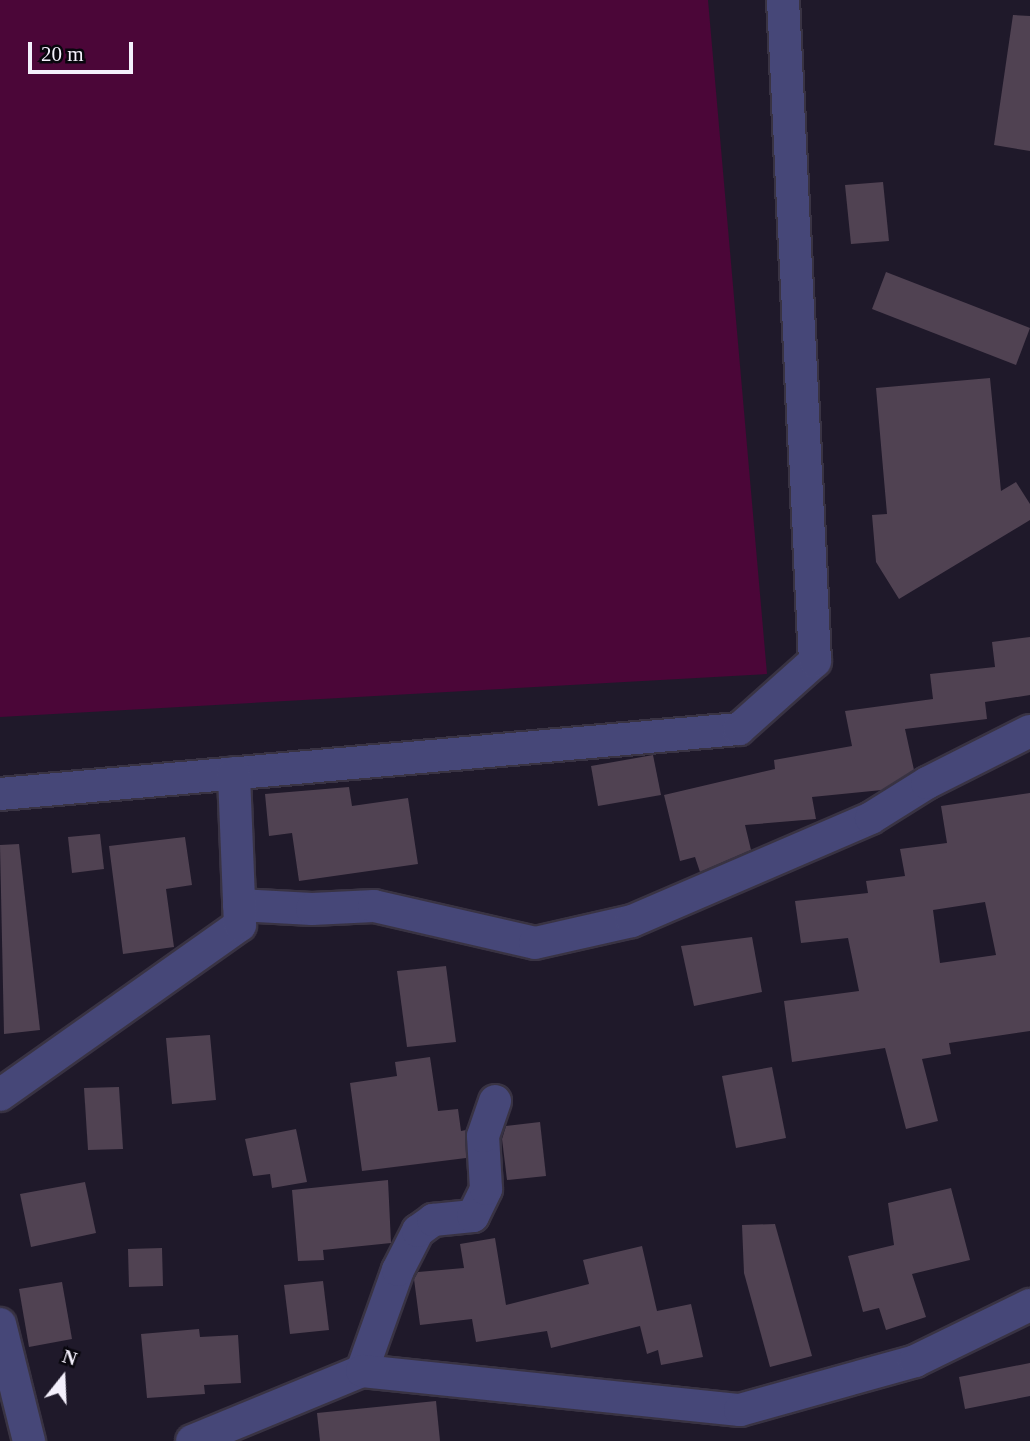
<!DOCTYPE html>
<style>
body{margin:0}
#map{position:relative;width:1030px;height:1441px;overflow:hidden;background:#1f192a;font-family:Georgia,serif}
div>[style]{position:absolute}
.green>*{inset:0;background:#4b0638}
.building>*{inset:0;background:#504252}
.roads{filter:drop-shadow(2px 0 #393343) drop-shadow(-2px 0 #393343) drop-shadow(0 2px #393343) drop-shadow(0 -2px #393343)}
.minor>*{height:32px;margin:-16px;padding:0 16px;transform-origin:16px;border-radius:16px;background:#464778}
span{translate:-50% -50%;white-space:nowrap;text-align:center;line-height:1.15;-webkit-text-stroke:5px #08060d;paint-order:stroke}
.north{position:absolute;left:28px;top:1343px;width:70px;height:70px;-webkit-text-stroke:5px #08060d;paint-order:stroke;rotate:18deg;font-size:19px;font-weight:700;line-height:28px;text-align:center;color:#f4f0fc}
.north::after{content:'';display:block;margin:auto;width:24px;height:32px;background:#f4f0fc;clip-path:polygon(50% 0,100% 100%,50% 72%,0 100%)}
.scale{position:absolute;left:28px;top:42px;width:105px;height:32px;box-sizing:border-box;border:4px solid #f4f0fc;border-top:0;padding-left:9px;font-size:21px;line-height:24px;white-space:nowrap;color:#f4f0fc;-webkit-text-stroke:5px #08060d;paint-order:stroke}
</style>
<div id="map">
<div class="green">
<i style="clip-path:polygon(0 0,708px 0,767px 674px,0 717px)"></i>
</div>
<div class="building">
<i style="clip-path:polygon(1013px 15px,1030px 16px,1030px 151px,994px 145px)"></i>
<i style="clip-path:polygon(883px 182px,889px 241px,851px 244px,845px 185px)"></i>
<i style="clip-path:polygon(886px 272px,1030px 328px,1016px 365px,872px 309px)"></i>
<i style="clip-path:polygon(990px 378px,1001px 491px,1016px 482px,1030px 504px,1030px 520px,899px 599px,876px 562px,872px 515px,887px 514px,876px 388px)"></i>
<i style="clip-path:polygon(1030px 637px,1030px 695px,985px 702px,987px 719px,905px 729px,914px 770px,882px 790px,812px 797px,816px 819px,745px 825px,751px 850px,700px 872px,695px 857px,680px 861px,664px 795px,775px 769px,774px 760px,852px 746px,845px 711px,933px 699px,930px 674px,995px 667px,992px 642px)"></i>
<i style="clip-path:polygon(653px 755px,661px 795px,598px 806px,591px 766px)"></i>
<i style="clip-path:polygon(349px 787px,352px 806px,408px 798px,418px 864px,299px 881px,292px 833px,269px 836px,265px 794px)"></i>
<i style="clip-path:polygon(evenodd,1030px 793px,1030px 1031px,949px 1043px,951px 1054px,922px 1059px,938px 1121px,906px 1129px,885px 1048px,792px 1062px,784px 1001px,859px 991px,848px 938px,801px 943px,795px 901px,868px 893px,866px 881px,905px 876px,900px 849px,947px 843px,941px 806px,1030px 793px,985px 902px,996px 955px,940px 963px,933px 910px,985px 902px)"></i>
<i style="clip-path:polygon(100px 834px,104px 869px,72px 873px,68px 837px)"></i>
<i style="clip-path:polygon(185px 837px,192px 885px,166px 889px,174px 947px,123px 954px,109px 846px)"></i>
<i style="clip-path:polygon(19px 844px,40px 1030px,4px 1034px,0 845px)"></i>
<i style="clip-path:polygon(752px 937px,762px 992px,694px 1006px,681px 946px)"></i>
<i style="clip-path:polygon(446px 966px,456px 1042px,407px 1047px,397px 971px)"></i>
<i style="clip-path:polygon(210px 1035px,216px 1100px,172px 1104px,166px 1038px)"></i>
<i style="clip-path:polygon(430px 1057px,438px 1111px,458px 1109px,461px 1131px,466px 1130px,466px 1158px,362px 1171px,350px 1083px,397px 1076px,395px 1062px)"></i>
<i style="clip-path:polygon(772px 1067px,786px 1138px,736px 1148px,722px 1076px)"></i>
<i style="clip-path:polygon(119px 1087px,123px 1149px,88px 1150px,84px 1088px)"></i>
<i style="clip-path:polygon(540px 1122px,546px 1176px,507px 1180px,502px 1139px,506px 1126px)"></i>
<i style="clip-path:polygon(296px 1129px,307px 1182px,272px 1188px,270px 1174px,253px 1176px,245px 1139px)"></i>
<i style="clip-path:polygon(388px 1180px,391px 1243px,323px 1250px,324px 1260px,298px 1261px,292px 1190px)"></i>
<i style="clip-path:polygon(85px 1182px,96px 1233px,31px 1247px,20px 1194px)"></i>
<i style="clip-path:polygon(951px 1188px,970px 1260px,912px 1274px,926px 1317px,886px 1330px,879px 1308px,863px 1312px,848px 1256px,894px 1245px,888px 1203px)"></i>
<i style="clip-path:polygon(775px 1224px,812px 1356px,770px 1367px,744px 1273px,742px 1225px)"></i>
<i style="clip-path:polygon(495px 1238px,506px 1305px,589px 1284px,583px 1260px,642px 1246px,657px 1311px,691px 1304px,703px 1357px,661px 1365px,658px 1350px,647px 1354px,640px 1326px,551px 1348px,547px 1331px,476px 1342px,472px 1319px,420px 1325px,414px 1279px,418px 1272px,464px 1268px,460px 1244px)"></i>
<i style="clip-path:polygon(162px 1248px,163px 1286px,129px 1287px,128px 1249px)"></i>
<i style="clip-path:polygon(323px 1281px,329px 1330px,290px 1334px,284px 1285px)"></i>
<i style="clip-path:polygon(62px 1282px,72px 1339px,29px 1347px,19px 1289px)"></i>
<i style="clip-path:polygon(199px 1329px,200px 1337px,238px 1335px,241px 1383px,204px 1385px,205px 1394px,147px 1398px,141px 1334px)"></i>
<i style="clip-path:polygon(1030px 1363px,1030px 1396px,965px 1409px,959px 1377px)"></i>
<i style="clip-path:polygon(436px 1401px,440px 1441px,320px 1441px,317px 1413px)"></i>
</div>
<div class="roads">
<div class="minor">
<i style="left:0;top:794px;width:742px;rotate:-5.03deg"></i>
<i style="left:739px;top:729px;width:102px;rotate:-41.8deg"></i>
<i style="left:815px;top:661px;width:662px;rotate:-92.77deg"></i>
<i style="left:239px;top:905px;width:73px;rotate:3.1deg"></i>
<i style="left:312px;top:909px;width:62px;rotate:-2.8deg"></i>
<i style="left:374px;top:906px;width:165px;rotate:12.9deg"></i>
<i style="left:535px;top:943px;width:99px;rotate:-12.8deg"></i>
<i style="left:632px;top:921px;width:260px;rotate:-23.3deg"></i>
<i style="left:871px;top:818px;width:66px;rotate:-32deg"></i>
<i style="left:927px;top:783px;width:115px;rotate:-26.8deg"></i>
<i style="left:0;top:1095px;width:294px;rotate:-35.3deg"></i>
<i style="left:240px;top:925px;width:152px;rotate:-92.3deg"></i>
<i style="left:0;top:1324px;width:121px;rotate:76.1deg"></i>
<i style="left:362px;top:1371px;width:107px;rotate:-70.4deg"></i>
<i style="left:398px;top:1270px;width:44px;rotate:-62.9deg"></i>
<i style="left:418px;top:1231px;width:19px;rotate:-36deg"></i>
<i style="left:433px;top:1220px;width:40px;rotate:-5.7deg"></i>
<i style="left:473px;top:1216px;width:30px;rotate:-64deg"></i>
<i style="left:486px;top:1189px;width:53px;rotate:-93.2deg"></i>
<i style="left:483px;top:1136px;width:37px;rotate:-71deg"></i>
<i style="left:192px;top:1441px;width:184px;rotate:-22.4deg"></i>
<i style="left:362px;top:1371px;width:380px;rotate:5.9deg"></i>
<i style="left:740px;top:1410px;width:182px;rotate:-15.6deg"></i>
<i style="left:915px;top:1361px;width:128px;rotate:-26deg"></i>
</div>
</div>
<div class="north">N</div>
<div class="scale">20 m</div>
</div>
